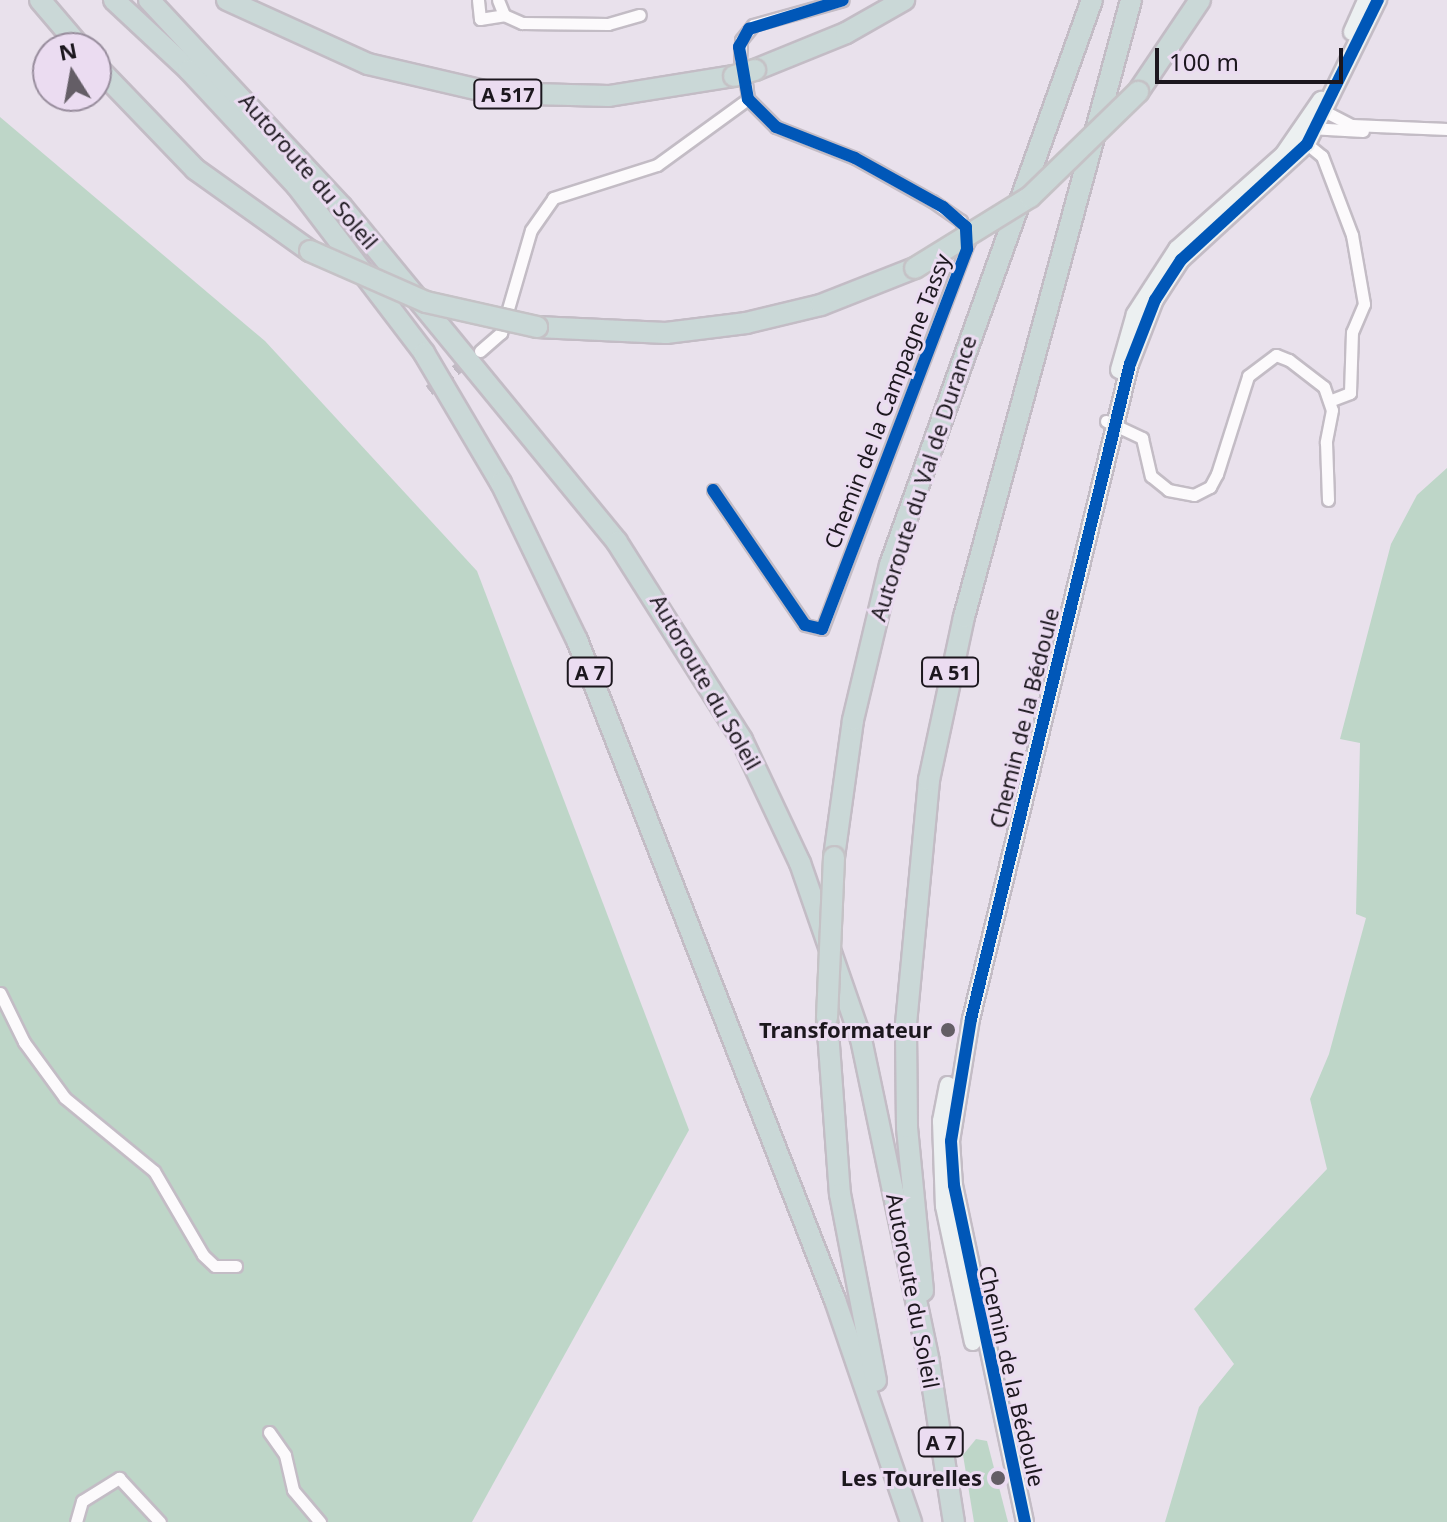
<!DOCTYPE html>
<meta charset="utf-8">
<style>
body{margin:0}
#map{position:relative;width:1447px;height:1522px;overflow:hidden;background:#e9e1ec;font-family:"Noto Sans",sans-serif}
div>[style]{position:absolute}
.green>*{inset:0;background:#bed6c8}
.street-tunnel>*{height:11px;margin-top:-5.5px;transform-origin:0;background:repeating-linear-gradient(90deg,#c0b9c3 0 11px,transparent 0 16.5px)}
.roads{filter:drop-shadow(2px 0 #c3bcc5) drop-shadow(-2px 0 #c3bcc5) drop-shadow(0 2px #c3bcc5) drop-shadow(0 -2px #c3bcc5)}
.street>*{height:11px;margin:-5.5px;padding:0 5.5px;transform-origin:5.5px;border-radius:5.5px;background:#fcfafc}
.secondary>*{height:16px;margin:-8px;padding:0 8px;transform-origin:8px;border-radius:8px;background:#ecf0f1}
.highway>*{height:20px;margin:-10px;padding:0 10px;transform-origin:10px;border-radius:10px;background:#cad8d7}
.bridges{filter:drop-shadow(2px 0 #c5c2c6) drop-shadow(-2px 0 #c5c2c6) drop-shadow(0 2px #c5c2c6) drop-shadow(0 -2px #c5c2c6)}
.highway-bridge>*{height:20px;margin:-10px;padding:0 10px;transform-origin:10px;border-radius:10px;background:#cad8d7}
.cycleway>*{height:12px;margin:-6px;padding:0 6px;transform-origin:6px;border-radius:6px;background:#0057b8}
.dots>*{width:22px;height:22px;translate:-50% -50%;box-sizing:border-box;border:4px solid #ebdcf1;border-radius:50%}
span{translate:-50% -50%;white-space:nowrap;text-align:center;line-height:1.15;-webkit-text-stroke:6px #ebdcf1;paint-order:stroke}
.shield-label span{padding:2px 6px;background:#ebdcf1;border:2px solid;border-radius:6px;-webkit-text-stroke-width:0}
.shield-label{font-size:20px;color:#1c171e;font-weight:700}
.street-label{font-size:22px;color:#1c171e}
.poi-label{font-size:22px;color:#1c171e;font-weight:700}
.right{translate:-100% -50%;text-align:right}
.north{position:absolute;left:32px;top:32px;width:80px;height:80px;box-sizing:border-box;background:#ebdcf1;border:2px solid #988d9d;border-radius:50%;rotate:349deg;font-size:22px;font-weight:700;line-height:32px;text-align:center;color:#1c171e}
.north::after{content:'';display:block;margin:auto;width:28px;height:36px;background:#645e66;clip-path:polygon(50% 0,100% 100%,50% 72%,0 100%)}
.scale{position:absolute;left:1155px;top:48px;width:188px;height:36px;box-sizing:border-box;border:4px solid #1c171e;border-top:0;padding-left:10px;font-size:24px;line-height:28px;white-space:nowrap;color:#1c171e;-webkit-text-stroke:6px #ebdcf1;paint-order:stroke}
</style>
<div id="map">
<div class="green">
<i style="clip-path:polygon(0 117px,265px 341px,477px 571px,689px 1130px,472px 1522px,0 1522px)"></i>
<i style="clip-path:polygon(1447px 468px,1447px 1522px,1165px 1522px,1199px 1407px,1234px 1364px,1194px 1309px,1327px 1169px,1310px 1099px,1329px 1054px,1366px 918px,1356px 914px,1360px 743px,1340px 739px,1391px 544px,1417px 495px)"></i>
<i style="clip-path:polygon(976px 1439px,987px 1441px,1008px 1522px,974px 1522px,963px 1455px)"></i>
</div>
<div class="street-tunnel">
<i style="left:429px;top:390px;width:51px;rotate:-37.1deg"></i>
</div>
<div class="roads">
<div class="street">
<i style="left:478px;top:0;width:19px;rotate:84deg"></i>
<i style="left:480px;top:19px;width:24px;rotate:-9deg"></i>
<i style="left:498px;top:0;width:16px;rotate:68deg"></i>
<i style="left:504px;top:15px;width:20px;rotate:24deg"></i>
<i style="left:522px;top:23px;width:86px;rotate:0.7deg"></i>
<i style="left:608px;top:24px;width:33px;rotate:-16deg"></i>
<i style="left:740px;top:61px;width:21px;rotate:-87deg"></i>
<i style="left:741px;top:40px;width:19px;rotate:-51deg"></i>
<i style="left:753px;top:25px;width:93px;rotate:-15.5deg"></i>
<i style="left:1320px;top:109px;width:36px;rotate:27deg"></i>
<i style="left:1352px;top:125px;width:95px;rotate:2.4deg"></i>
<i style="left:1309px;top:128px;width:54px;rotate:3.2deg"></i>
<i style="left:1307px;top:144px;width:19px;rotate:39deg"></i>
<i style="left:1322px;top:156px;width:85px;rotate:69.2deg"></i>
<i style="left:1352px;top:235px;width:70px;rotate:80.1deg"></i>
<i style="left:1364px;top:304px;width:30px;rotate:113deg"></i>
<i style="left:1352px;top:332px;width:61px;rotate:91.9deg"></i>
<i style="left:1350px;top:393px;width:22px;rotate:159deg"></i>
<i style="left:480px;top:351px;width:28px;rotate:-41deg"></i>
<i style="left:501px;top:333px;width:107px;rotate:-73.8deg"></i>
<i style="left:531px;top:230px;width:39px;rotate:-55deg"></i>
<i style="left:553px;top:198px;width:109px;rotate:-17.6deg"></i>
<i style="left:657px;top:165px;width:112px;rotate:-36deg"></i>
<i style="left:1106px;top:421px;width:40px;rotate:25deg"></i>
<i style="left:1142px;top:438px;width:39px;rotate:77deg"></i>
<i style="left:1151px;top:476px;width:22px;rotate:39deg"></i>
<i style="left:1168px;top:490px;width:26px;rotate:11deg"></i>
<i style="left:1194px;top:495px;width:18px;rotate:-27deg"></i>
<i style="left:1210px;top:487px;width:15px;rotate:-62deg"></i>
<i style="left:1217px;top:474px;width:103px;rotate:-72.4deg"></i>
<i style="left:1248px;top:376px;width:35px;rotate:-37deg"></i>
<i style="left:1276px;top:355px;width:14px;rotate:21deg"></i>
<i style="left:1289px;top:360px;width:44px;rotate:37.6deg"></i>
<i style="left:1324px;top:387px;width:24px;rotate:71deg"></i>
<i style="left:1332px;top:410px;width:33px;rotate:101deg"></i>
<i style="left:1326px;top:442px;width:58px;rotate:88deg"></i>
<i style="left:713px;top:490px;width:163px;rotate:55.7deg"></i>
<i style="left:805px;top:625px;width:17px;rotate:13deg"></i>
<i style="left:822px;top:629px;width:415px;rotate:-69.3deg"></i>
<i style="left:969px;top:241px;width:22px;rotate:-112deg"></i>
<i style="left:961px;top:221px;width:35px;rotate:-145deg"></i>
<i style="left:932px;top:201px;width:88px;rotate:-150.8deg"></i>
<i style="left:855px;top:158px;width:85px;rotate:-158.6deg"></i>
<i style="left:776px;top:127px;width:40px;rotate:-135deg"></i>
<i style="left:748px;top:99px;width:17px;rotate:-97deg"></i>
<i style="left:0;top:993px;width:55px;rotate:63.9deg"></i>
<i style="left:24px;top:1042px;width:69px;rotate:53.8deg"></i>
<i style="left:65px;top:1098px;width:115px;rotate:39.4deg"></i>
<i style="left:154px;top:1171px;width:97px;rotate:59.7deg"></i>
<i style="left:203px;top:1255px;width:16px;rotate:43deg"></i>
<i style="left:215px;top:1266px;width:21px"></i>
<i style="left:269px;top:1432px;width:28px;rotate:55deg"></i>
<i style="left:285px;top:1455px;width:36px;rotate:77deg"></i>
<i style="left:293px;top:1490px;width:42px;rotate:49.8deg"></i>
<i style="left:76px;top:1522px;width:22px;rotate:-74deg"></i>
<i style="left:82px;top:1501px;width:44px;rotate:-31.9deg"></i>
<i style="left:119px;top:1478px;width:60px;rotate:47deg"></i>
</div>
<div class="secondary">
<i style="left:1352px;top:32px;width:35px;rotate:-66deg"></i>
<i style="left:1119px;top:370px;width:58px;rotate:-74.1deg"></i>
<i style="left:1135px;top:314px;width:77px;rotate:-57.1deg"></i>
<i style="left:1177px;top:249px;width:142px;rotate:-41.6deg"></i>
<i style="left:1283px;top:155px;width:67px;rotate:-55.4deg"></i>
<i style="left:948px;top:1085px;width:37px;rotate:101deg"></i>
<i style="left:941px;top:1121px;width:85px;rotate:88deg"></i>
<i style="left:944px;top:1206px;width:139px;rotate:78deg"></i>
<i style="left:1025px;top:1522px;width:344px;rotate:-101.9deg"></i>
<i style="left:954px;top:1185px;width:44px;rotate:-93.9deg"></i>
<i style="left:951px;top:1141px;width:124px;rotate:-80.7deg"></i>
<i style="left:971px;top:1019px;width:674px;rotate:-76.36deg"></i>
<i style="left:1130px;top:364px;width:69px;rotate:-68.7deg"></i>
<i style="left:1155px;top:300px;width:48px;rotate:-57deg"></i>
<i style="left:1181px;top:260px;width:171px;rotate:-42.6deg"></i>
<i style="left:1307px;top:144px;width:161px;rotate:-63.8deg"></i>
</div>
<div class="highway">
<i style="left:40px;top:0;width:63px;rotate:49.5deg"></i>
<i style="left:114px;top:0;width:103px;rotate:43deg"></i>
<i style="left:189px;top:70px;width:158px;rotate:47deg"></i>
<i style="left:297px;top:186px;width:210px;rotate:52.7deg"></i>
<i style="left:424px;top:353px;width:151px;rotate:59.4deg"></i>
<i style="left:501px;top:483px;width:174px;rotate:64.2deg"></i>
<i style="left:577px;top:640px;width:709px;rotate:68.65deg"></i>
<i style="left:835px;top:1300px;width:235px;rotate:71.1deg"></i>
<i style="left:149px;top:0;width:283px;rotate:47deg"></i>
<i style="left:342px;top:207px;width:433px;rotate:50.6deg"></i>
<i style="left:617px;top:542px;width:234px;rotate:57.7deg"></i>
<i style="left:742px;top:740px;width:136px;rotate:64.8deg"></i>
<i style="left:800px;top:863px;width:186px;rotate:70.9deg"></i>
<i style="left:861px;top:1039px;width:331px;rotate:78.1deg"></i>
<i style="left:929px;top:1363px;width:161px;rotate:81.1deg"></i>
<i style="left:227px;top:0;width:155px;rotate:24.4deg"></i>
<i style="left:368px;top:64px;width:128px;rotate:13.1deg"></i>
<i style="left:493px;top:93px;width:116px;rotate:1.5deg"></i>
<i style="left:609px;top:96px;width:127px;rotate:-9.1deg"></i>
<i style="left:96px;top:66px;width:143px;rotate:46.1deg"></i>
<i style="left:195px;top:169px;width:141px;rotate:35.5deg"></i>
<i style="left:755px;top:70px;width:98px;rotate:-22.1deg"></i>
<i style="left:846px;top:33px;width:67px;rotate:-29.6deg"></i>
<i style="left:1138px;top:92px;width:111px;rotate:-56deg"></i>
<i style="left:537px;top:327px;width:129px;rotate:2.7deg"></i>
<i style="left:666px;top:333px;width:81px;rotate:-7.1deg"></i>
<i style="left:746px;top:323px;width:77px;rotate:-13.5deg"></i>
<i style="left:821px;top:305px;width:101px;rotate:-21.5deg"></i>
<i style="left:834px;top:857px;width:138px;rotate:-82.1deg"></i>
<i style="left:853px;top:720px;width:159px;rotate:-76.6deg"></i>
<i style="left:890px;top:565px;width:600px;rotate:-70.33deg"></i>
<i style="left:827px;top:1018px;width:176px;rotate:85.8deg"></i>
<i style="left:840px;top:1194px;width:190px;rotate:79.1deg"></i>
<i style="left:923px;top:1291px;width:165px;rotate:-95.6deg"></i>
<i style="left:907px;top:1127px;width:103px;rotate:-90.6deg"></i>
<i style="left:906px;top:1024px;width:245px;rotate:-84.6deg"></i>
<i style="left:929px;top:780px;width:167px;rotate:-77.9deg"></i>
<i style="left:964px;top:617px;width:639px;rotate:-74.85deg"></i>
</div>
</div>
<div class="bridges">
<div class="highway-bridge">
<i style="left:734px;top:76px;width:22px;rotate:-16deg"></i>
<i style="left:310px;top:251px;width:127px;rotate:23.7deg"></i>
<i style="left:426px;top:302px;width:114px;rotate:12.7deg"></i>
<i style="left:915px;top:268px;width:135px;rotate:-31.7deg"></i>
<i style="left:1030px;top:197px;width:151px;rotate:-44.2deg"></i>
<i style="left:827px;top:1018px;width:161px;rotate:-87.5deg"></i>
</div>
</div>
<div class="cycleway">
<i style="left:713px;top:490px;width:163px;rotate:55.7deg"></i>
<i style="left:805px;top:625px;width:17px;rotate:13deg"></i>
<i style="left:822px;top:629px;width:407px;rotate:-69.1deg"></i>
<i style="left:967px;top:249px;width:22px;rotate:-93deg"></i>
<i style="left:966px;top:227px;width:30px;rotate:-139deg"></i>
<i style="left:943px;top:207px;width:101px;rotate:-150.9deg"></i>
<i style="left:855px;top:158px;width:85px;rotate:-158.6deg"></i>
<i style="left:776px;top:127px;width:40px;rotate:-135deg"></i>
<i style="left:748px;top:99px;width:53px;rotate:-99.8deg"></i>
<i style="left:739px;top:47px;width:21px;rotate:-61deg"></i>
<i style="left:749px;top:29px;width:98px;rotate:-17.1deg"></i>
<i style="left:1025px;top:1522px;width:344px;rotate:-101.9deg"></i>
<i style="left:954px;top:1185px;width:44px;rotate:-93.9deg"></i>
<i style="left:951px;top:1141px;width:124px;rotate:-80.7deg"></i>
<i style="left:971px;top:1019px;width:674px;rotate:-76.36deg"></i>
<i style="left:1130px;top:364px;width:69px;rotate:-68.7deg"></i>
<i style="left:1155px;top:300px;width:48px;rotate:-57deg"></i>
<i style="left:1181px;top:260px;width:171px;rotate:-42.6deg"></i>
<i style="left:1307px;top:144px;width:161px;rotate:-63.8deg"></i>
</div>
<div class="dots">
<i style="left:948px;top:1030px;background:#645e66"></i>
<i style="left:998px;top:1478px;background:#645e66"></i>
</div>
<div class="shield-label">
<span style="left:508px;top:94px">A 517</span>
<span style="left:590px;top:672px">A 7</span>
<span style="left:950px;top:672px">A 51</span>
<span style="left:941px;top:1442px">A 7</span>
</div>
<div class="street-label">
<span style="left:309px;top:171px;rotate:49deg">Autoroute du Soleil</span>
<span style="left:887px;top:401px;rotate:-69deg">Chemin de la Campagne Tassy</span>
<span style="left:923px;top:478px;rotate:-72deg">Autoroute du Val de Durance</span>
<span style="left:706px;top:682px;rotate:60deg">Autoroute du Soleil</span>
<span style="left:1024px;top:718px;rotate:-76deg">Chemin de la Bédoule</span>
<span style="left:913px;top:1291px;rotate:79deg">Autoroute du Soleil</span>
<span style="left:1012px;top:1376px;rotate:77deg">Chemin de la Bédoule</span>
</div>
<div class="poi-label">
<span class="right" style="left:932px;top:1030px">Transformateur</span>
<span class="right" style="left:982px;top:1478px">Les Tourelles</span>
</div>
<div class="north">N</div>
<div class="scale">100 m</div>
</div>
